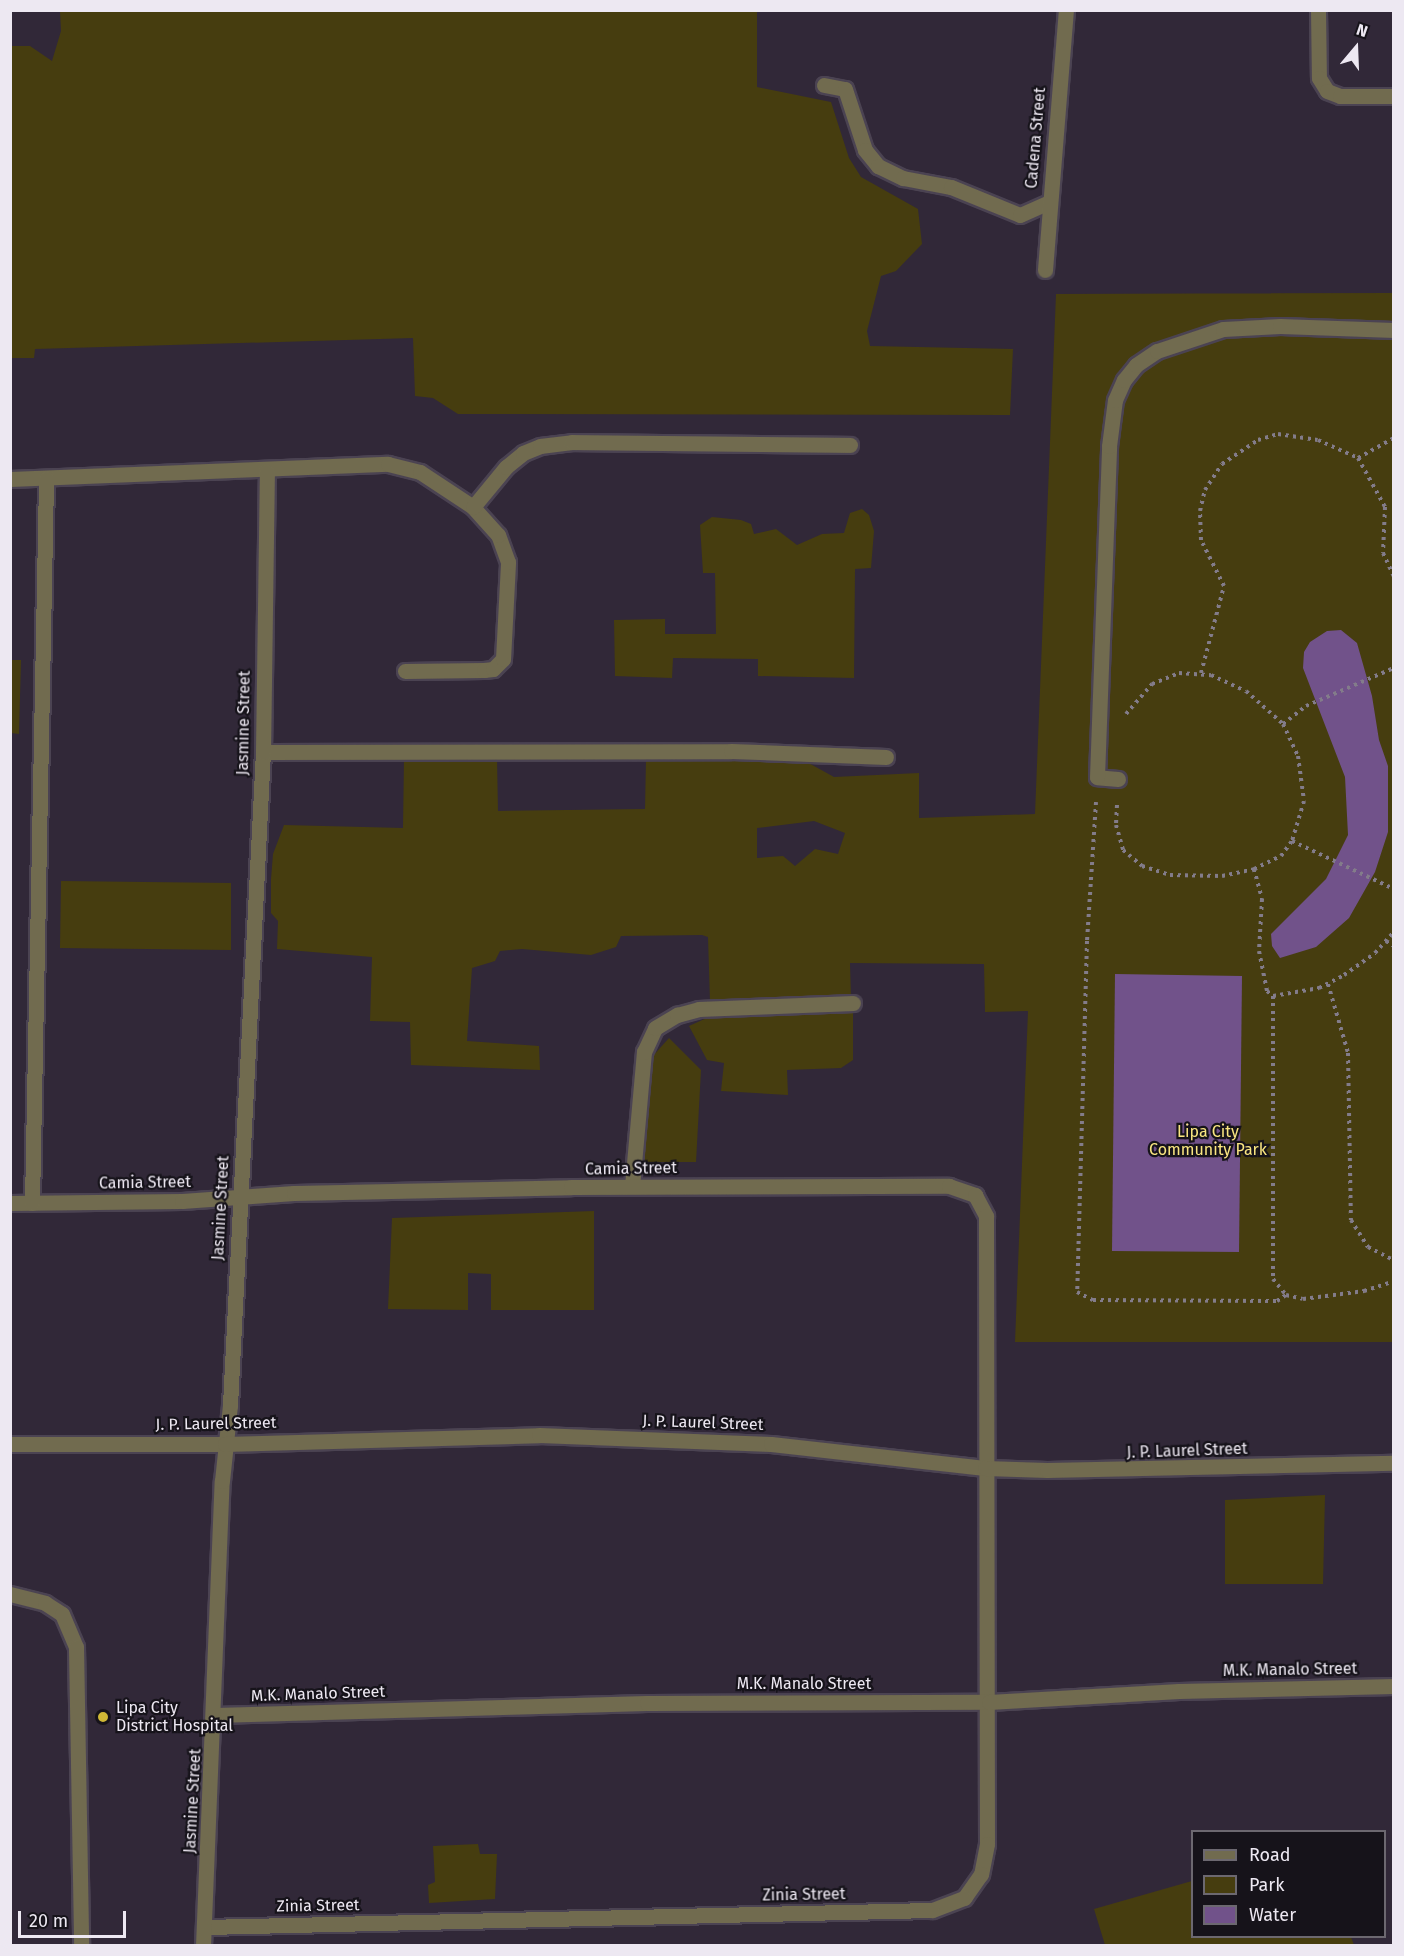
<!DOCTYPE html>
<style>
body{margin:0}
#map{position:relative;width:1404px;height:1956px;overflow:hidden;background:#312838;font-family:"Fira Sans",sans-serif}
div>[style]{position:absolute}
.green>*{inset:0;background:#463d0f}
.water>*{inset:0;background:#71528a}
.path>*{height:4px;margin-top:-2px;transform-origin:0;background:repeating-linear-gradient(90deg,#837c8a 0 3px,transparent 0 7.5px)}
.roads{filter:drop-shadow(2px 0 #4b4352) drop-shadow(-2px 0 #4b4352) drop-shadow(0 2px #4b4352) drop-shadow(0 -2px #4b4352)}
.service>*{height:15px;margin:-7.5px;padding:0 7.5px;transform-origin:7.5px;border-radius:7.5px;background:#716b4f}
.minor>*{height:15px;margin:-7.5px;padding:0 7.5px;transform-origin:7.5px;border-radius:7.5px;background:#716b4f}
.tertiary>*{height:15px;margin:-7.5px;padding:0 7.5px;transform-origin:7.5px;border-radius:7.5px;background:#716b4f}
.dots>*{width:16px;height:16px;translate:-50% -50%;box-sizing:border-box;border:3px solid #16131a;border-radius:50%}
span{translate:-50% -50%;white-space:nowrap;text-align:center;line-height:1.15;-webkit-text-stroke:4.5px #16131a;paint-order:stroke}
.street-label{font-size:16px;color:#ede8f2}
.park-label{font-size:16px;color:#fae681}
.poi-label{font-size:16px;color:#ede8f2}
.left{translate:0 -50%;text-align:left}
.frame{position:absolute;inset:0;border:12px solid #ede8f2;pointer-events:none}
.legend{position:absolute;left:1191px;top:1830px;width:195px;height:108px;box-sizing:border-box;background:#16131a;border:2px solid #6c6870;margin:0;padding:8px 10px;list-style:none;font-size:18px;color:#ede8f2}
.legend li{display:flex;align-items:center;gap:12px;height:30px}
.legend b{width:30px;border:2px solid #6c6870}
.north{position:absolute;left:1326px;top:18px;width:60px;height:60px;-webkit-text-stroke:4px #16131a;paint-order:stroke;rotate:19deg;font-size:16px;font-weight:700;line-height:24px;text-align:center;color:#ede8f2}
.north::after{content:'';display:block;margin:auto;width:21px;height:27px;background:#ede8f2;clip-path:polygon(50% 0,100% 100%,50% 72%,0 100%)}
.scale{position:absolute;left:18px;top:1911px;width:108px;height:27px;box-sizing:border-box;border:3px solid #ede8f2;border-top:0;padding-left:8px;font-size:18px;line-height:21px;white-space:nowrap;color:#ede8f2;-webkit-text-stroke:4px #16131a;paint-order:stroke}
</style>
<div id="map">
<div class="green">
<i style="clip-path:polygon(60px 11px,757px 11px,757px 87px,831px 102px,849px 158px,861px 177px,918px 209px,922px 244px,896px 271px,881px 276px,867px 331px,870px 346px,1013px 349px,1010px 415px,458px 414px,433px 398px,415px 396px,413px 338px,35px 349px,34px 358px,11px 358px,11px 41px,11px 46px,30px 46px,52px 61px,61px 31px)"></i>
<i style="clip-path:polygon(evenodd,1393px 293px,1393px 1342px,1015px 1342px,1028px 1011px,985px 1012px,984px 964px,850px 963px,851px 998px,710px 1002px,708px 937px,702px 935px,621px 936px,616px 947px,591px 955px,522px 949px,500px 951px,495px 961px,472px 968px,467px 1041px,539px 1046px,540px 1070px,411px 1065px,410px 1022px,370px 1021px,372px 957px,277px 949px,278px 921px,271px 913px,271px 879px,273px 854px,284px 825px,403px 828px,404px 758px,497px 758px,498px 811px,645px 809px,646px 759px,707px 758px,805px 761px,834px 777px,919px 773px,919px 818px,1035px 814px,1056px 294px,1393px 293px,814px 821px,845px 833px,838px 854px,815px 849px,795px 866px,783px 856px,757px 858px,757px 828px,814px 821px)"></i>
<i style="clip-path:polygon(862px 509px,869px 515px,874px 531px,871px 568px,855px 569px,854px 678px,758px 676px,758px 659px,673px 658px,672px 678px,615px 676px,614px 620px,665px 619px,665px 634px,716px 634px,715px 573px,703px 573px,700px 525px,712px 517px,741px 520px,751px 524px,754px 534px,776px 529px,797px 545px,822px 534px,844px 533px,850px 513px)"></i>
<i style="clip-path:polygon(11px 660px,21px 660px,19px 734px,11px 733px)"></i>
<i style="clip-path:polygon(61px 881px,231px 883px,231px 950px,60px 948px)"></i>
<i style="clip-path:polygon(853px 1008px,853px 1060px,841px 1068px,787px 1070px,788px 1095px,721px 1091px,724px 1063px,707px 1060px,689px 1026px,709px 1017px,739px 1012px)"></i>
<i style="clip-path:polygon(669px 1038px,701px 1070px,696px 1162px,643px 1162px,652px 1057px)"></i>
<i style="clip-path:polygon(594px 1211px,594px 1310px,491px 1310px,491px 1274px,468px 1273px,468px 1310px,388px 1309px,392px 1218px)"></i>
<i style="clip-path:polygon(1325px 1495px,1323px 1584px,1225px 1584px,1225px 1500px)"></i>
<i style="clip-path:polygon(478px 1844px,480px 1854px,497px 1854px,495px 1899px,429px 1903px,428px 1885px,435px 1882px,433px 1846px)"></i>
<i style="clip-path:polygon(1192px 1881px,1192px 1936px,1351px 1937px,1354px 1945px,1105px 1945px,1094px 1909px)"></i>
</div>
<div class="water">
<i style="clip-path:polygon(1341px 630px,1357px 643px,1372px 696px,1379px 740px,1388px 766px,1388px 832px,1375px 872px,1349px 918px,1316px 947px,1280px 958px,1272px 946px,1271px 934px,1326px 879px,1348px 835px,1345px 777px,1303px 668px,1304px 652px,1310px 642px,1327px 631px)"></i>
<i style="clip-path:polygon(1115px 974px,1242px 976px,1239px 1252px,1112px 1251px)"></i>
</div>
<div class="path">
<i style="left:1358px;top:458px;width:56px;rotate:61.1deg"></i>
<i style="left:1385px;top:507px;width:46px;rotate:92.5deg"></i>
<i style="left:1383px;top:553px;width:26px;rotate:65deg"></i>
<i style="left:1201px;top:673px;width:90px;rotate:-75.2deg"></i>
<i style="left:1224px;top:586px;width:51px;rotate:-116.6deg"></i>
<i style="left:1201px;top:540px;width:29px;rotate:-92deg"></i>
<i style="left:1200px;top:511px;width:22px;rotate:-77deg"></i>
<i style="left:1205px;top:490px;width:31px;rotate:-57deg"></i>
<i style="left:1222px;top:464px;width:43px;rotate:-33.7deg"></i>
<i style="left:1258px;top:440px;width:21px;rotate:-17deg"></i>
<i style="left:1278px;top:434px;width:40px;rotate:8.5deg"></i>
<i style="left:1318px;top:440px;width:44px;rotate:24.2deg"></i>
<i style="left:1358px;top:458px;width:41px;rotate:-29.1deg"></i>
<i style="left:1126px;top:714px;width:40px;rotate:-49deg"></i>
<i style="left:1152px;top:684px;width:29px;rotate:-22deg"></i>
<i style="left:1179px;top:673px;width:32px;rotate:4deg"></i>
<i style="left:1211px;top:675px;width:38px;rotate:25deg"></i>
<i style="left:1246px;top:691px;width:50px;rotate:41.7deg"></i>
<i style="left:1283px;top:724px;width:35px;rotate:65deg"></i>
<i style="left:1298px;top:756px;width:45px;rotate:82.4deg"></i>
<i style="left:1304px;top:801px;width:42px;rotate:106.7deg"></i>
<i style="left:1292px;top:841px;width:113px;rotate:25.2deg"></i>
<i style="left:1283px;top:724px;width:29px;rotate:-38deg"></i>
<i style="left:1306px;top:706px;width:96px;rotate:-23.4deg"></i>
<i style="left:1096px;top:802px;width:139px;rotate:93.7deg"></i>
<i style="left:1087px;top:941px;width:351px;rotate:91.6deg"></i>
<i style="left:1077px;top:1292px;width:18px;rotate:27deg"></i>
<i style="left:1093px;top:1300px;width:184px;rotate:0.3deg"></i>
<i style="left:1277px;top:1301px;width:11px;rotate:-34deg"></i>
<i style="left:1117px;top:805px;width:20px;rotate:93deg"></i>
<i style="left:1116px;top:825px;width:26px;rotate:74deg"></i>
<i style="left:1123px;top:850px;width:25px;rotate:40deg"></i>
<i style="left:1142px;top:866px;width:29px;rotate:18deg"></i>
<i style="left:1170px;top:875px;width:52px;rotate:1.1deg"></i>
<i style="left:1222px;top:876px;width:33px;rotate:-12deg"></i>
<i style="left:1254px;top:869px;width:30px;rotate:-26deg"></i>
<i style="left:1281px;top:856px;width:19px;rotate:-54deg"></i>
<i style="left:1254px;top:869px;width:31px;rotate:75deg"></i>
<i style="left:1262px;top:899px;width:52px;rotate:93.3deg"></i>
<i style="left:1259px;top:951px;width:41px;rotate:78.7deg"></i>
<i style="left:1267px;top:991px;width:8px;rotate:40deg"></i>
<i style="left:1273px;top:996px;width:283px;rotate:90deg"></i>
<i style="left:1273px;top:1279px;width:21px;rotate:51deg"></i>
<i style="left:1286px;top:1295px;width:17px;rotate:13deg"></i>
<i style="left:1303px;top:1299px;width:62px;rotate:-7.5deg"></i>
<i style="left:1364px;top:1291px;width:32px;rotate:-18deg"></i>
<i style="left:1386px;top:941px;width:9px;rotate:32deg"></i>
<i style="left:1328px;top:984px;width:72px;rotate:73.8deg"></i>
<i style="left:1348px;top:1053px;width:167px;rotate:89deg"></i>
<i style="left:1351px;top:1220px;width:32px;rotate:58deg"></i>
<i style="left:1368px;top:1247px;width:29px;rotate:27deg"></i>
<i style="left:1273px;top:996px;width:47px;rotate:-9.9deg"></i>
<i style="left:1319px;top:988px;width:28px;rotate:-27deg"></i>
<i style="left:1344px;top:975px;width:38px;rotate:-35deg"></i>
<i style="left:1375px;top:953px;width:28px;rotate:-48deg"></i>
</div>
<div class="roads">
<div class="service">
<i style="left:1318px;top:10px;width:68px;rotate:89.2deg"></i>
<i style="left:1319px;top:78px;width:15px;rotate:58deg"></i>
<i style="left:1327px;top:91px;width:14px;rotate:21deg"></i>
<i style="left:1340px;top:96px;width:54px"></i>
<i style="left:824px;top:85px;width:21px;rotate:11deg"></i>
<i style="left:845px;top:89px;width:64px;rotate:71.8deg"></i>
<i style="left:865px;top:150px;width:21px;rotate:51deg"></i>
<i style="left:878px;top:166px;width:28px;rotate:26deg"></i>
<i style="left:903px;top:178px;width:49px;rotate:10.6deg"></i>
<i style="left:951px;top:187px;width:74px;rotate:22.1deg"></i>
<i style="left:1020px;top:215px;width:32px;rotate:-24deg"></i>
<i style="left:405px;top:671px;width:79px;rotate:-0.7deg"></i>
<i style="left:484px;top:670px;width:9px;rotate:-6deg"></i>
<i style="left:493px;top:669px;width:14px;rotate:-45deg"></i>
<i style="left:503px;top:659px;width:97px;rotate:-87deg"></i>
<i style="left:508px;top:562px;width:29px;rotate:-110deg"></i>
<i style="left:498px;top:535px;width:38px;rotate:-132deg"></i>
<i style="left:1118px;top:779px;width:21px;rotate:-175deg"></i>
<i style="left:1097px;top:777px;width:331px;rotate:-87.9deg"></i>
<i style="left:1109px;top:446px;width:46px;rotate:-82.6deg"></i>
<i style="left:1115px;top:400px;width:22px;rotate:-66deg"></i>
<i style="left:1124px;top:380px;width:19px;rotate:-51deg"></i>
<i style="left:1136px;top:365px;width:25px;rotate:-34deg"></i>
<i style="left:1157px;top:351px;width:70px;rotate:-18.4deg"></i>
<i style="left:1223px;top:329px;width:57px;rotate:-3deg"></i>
<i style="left:1280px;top:326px;width:114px;rotate:2deg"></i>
<i style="left:632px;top:1186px;width:135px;rotate:-84.9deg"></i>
<i style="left:644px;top:1052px;width:26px;rotate:-65deg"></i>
<i style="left:655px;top:1028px;width:26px;rotate:-31deg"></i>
<i style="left:677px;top:1015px;width:23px;rotate:-15deg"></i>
<i style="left:699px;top:1009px;width:154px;rotate:-2.2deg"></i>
<i style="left:10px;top:1594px;width:36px;rotate:14deg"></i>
<i style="left:45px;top:1603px;width:20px;rotate:33deg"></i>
<i style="left:62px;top:1614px;width:36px;rotate:67deg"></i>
<i style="left:76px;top:1647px;width:299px;rotate:89deg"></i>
</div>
<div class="minor">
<i style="left:1045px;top:270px;width:261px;rotate:-85.4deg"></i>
<i style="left:10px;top:479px;width:378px;rotate:-2.3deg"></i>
<i style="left:388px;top:464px;width:33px;rotate:14deg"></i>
<i style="left:420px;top:472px;width:64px;rotate:33.4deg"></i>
<i style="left:473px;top:507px;width:52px;rotate:-50.5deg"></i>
<i style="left:506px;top:467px;width:22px;rotate:-39deg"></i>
<i style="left:523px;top:453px;width:18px;rotate:-22deg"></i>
<i style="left:540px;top:446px;width:32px;rotate:-7deg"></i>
<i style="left:572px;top:442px;width:278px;rotate:0.6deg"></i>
<i style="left:263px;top:752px;width:468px;rotate:-0.1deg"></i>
<i style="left:731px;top:751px;width:155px;rotate:2.2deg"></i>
<i style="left:10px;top:1203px;width:172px;rotate:-0.7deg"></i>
<i style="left:182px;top:1201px;width:112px;rotate:-4.1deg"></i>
<i style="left:294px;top:1193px;width:277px;rotate:-1.2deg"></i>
<i style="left:571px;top:1187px;width:378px;rotate:-0.2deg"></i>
<i style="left:949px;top:1186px;width:28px;rotate:19deg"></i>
<i style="left:975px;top:1195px;width:24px;rotate:62deg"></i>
<i style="left:986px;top:1216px;width:628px;rotate:89.91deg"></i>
<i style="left:987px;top:1844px;width:31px;rotate:101deg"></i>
<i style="left:981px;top:1874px;width:29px;rotate:125deg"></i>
<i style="left:964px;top:1898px;width:34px;rotate:159deg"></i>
<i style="left:932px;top:1910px;width:728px;rotate:178.66deg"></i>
<i style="left:32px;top:1203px;width:725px;rotate:-88.89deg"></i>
<i style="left:215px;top:1715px;width:432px;rotate:-1.6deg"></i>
<i style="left:647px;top:1703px;width:342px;rotate:-0.2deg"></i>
<i style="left:989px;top:1702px;width:190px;rotate:-3.3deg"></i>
<i style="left:1179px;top:1691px;width:215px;rotate:-1.3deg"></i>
<i style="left:203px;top:1946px;width:465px;rotate:-87.7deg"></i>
<i style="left:222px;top:1481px;width:76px;rotate:-84deg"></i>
<i style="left:230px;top:1405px;width:654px;rotate:-87.11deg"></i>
<i style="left:263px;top:752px;width:280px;rotate:-89.2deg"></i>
</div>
<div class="tertiary">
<i style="left:10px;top:1444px;width:215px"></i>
<i style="left:225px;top:1444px;width:314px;rotate:-1.6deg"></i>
<i style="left:539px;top:1435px;width:232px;rotate:2.2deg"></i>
<i style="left:771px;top:1444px;width:215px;rotate:6.4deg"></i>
<i style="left:985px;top:1468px;width:62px;rotate:1.8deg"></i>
<i style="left:1047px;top:1470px;width:347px;rotate:-1.2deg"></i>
</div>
</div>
<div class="dots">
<i style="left:103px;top:1717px;background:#d0b836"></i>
</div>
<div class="street-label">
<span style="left:1036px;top:138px;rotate:-85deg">Cadena Street</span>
<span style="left:244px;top:723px;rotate:-89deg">Jasmine Street</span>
<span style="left:631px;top:1169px;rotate:-1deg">Camia Street</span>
<span style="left:145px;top:1183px;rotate:-1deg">Camia Street</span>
<span style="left:221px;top:1208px;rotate:-87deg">Jasmine Street</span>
<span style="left:703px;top:1423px;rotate:2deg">J. P. Laurel Street</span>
<span style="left:216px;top:1424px;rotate:-1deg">J. P. Laurel Street</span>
<span style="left:1187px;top:1451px;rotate:-2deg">J. P. Laurel Street</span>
<span style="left:1290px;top:1670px;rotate:-1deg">M.K. Manalo Street</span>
<span style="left:804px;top:1684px">M.K. Manalo Street</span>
<span style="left:318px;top:1694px;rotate:-2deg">M.K. Manalo Street</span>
<span style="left:193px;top:1801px;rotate:-87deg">Jasmine Street</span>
<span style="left:804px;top:1895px;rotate:-1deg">Zinia Street</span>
<span style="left:318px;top:1906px;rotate:-1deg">Zinia Street</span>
</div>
<div class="park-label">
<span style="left:1208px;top:1141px">Lipa City<br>Community Park</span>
</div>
<div class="poi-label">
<span class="left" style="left:116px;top:1717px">Lipa City<br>District Hospital</span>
</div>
<div class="frame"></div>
<ul class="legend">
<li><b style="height:8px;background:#716b4f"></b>Road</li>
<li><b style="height:16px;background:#463d0f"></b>Park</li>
<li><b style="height:16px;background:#71528a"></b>Water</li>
</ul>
<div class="north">N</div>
<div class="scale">20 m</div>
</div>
